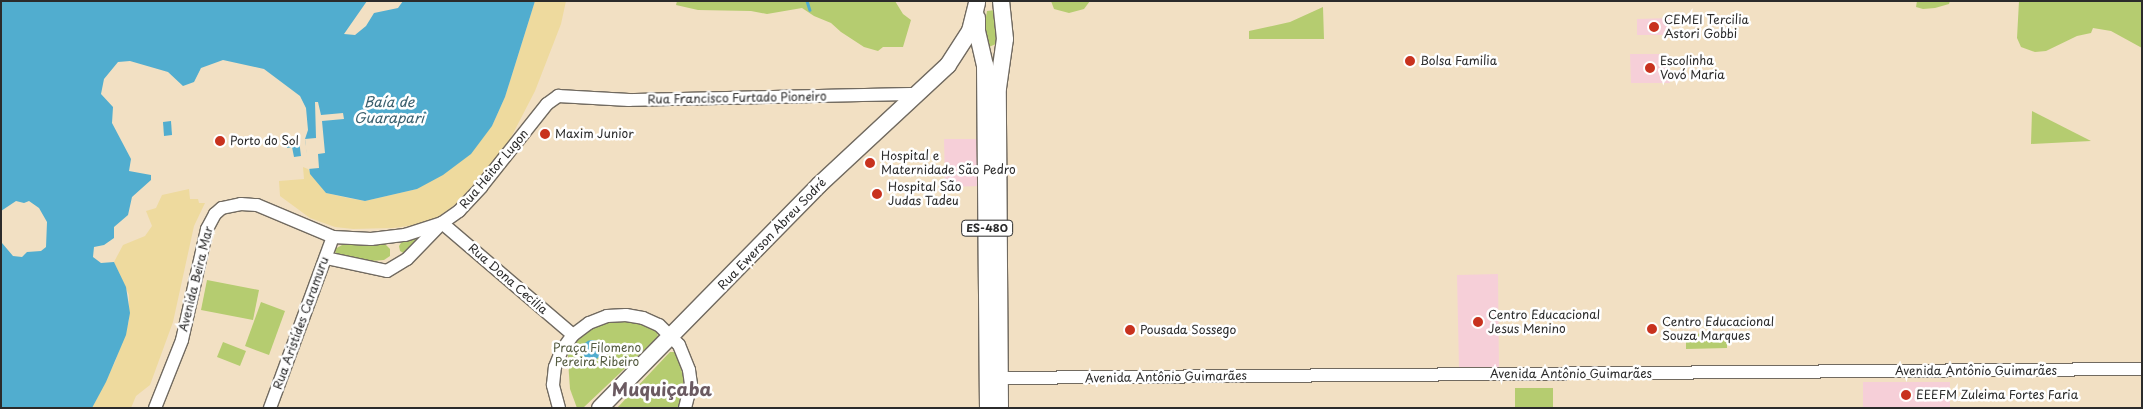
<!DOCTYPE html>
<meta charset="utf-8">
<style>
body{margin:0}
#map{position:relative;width:2143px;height:409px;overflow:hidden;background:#f2e0c3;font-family:"Playpen Sans",sans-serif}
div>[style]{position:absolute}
.built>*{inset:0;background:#f6cfd8}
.green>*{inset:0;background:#b5cc70}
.sand>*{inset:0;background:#eeda9e}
.water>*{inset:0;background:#51adcf}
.round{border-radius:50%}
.pier>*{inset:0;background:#f2e0c3}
.stream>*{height:2.5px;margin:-1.25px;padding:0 1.25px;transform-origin:1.25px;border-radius:1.25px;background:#51adcf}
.roads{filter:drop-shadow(1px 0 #716a60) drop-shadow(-1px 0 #716a60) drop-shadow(0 1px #716a60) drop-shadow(0 -1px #716a60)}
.minor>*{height:12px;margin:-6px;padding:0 6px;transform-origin:6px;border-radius:6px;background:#fff}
.major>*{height:16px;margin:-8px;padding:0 8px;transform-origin:8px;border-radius:8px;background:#fff}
.dots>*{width:14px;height:14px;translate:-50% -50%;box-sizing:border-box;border:2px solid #fff;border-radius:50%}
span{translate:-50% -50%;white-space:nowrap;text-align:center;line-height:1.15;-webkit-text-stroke:5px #fff;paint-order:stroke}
.shield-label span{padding:1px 4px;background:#fff;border:1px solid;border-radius:4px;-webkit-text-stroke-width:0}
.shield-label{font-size:11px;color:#2b2b2b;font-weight:700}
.poi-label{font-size:12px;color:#2b2b2b}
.left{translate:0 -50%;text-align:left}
.street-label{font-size:12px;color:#2b2b2b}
.park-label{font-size:12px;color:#545b40}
.water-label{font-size:14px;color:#3a5f6d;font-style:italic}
.district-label{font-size:18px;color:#6b5a61;font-weight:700}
.frame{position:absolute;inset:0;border:2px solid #2b2b2b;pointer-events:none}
</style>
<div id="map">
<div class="built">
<i style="clip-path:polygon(1670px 18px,1670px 35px,1637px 35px,1637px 19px)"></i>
<i style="clip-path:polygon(1630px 54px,1669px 54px,1670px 83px,1631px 83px)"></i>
<i style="clip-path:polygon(944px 139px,981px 139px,981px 186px,945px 187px)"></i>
<i style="clip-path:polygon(1498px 274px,1499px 369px,1459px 370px,1457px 275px)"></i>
<i style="clip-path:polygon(1863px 382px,1950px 382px,1950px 408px,1863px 408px)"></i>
</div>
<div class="green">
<i style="clip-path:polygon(677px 1px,895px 1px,903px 14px,911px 20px,903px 47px,883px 47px,878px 51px,864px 47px,841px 32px,831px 23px,814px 16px,802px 8px,767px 14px,751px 11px,698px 10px,676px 5px)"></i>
<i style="clip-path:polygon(1051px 1px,1090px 1px,1084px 9px,1069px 13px,1054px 9px)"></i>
<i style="clip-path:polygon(1917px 1px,1950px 1px,1949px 4px,1935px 8px,1923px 9px,1916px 7px)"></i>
<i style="clip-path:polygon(2019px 1px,2142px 1px,2142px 48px,2111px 31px,2093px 28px,2091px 33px,2077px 36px,2046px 51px,2035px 52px,2021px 47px,2017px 38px)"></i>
<i style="clip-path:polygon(1323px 7px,1324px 39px,1249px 39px,1249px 31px,1290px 22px)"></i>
<i style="clip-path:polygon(995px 10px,1000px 35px,996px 44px,989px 47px,983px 42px,985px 23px,987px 11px)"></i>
<i style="clip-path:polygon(2032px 111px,2091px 141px,2031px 144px)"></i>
<i style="clip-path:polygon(419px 238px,405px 254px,400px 251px,399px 246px,403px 240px)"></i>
<i style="clip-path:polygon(385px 244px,390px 249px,390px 256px,384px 260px,371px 261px,336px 255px,335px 249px,342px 245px)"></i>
<i style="clip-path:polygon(207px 280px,259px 290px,253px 320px,201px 310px)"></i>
<i style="clip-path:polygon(261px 302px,285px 311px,269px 355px,245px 346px)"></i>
<i style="clip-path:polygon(622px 321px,643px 325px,657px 330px,658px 337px,583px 408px,577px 408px,570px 389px,568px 360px,568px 352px,575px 336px,602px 322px)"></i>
<i style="clip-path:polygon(1727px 333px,1727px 348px,1686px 349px,1686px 334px)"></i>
<i style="clip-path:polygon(223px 342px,246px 351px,240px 366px,217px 357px)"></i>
<i style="clip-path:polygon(670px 352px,676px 352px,684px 379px,679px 408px,617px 408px)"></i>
<i style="clip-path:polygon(1515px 388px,1553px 388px,1553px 408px,1515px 408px)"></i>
</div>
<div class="sand">
<i style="clip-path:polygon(535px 1px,566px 1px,561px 24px,535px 91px,506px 147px,457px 203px,430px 223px,393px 228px,353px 229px,335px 227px,310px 218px,280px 196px,279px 181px,304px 179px,303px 167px,308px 169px,326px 193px,348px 198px,365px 201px,417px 189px,492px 126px,505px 97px)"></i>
<i style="clip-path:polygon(189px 189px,190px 199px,198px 199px,199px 203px,205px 203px,194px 226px,173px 322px,150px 385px,136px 396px,131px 408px,92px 408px,115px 362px,129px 321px,129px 295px,114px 262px,123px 245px,145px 236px,152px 226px,146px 211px,156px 208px,162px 195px)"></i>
</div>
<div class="water">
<i style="clip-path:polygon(1px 1px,367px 1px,344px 34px,355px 35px,366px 26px,374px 13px,398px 8px,403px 1px,535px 1px,505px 97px,492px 126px,471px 154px,443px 175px,417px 189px,365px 201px,326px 193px,310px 174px,305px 139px,308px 130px,306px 108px,300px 96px,264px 69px,223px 60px,201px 68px,194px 82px,183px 86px,168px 72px,130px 61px,118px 62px,104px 79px,101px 94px,113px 107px,112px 123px,131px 159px,129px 171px,151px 175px,151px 180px,132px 197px,128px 215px,114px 227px,114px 238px,104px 245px,94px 247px,93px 257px,101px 263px,114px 262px,126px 287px,130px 313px,126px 335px,106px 382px,92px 408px,1px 408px,1px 238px,2px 243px,13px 256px,22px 257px,27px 252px,41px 251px,46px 247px,47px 222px,39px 208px,29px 201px,24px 203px,16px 201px,1px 211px)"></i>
<i style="clip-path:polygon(171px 121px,172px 135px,164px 136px,163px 122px)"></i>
<i style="clip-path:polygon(299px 140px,301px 156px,294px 157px,292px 147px,287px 148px,286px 141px)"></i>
<i class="round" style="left:582px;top:340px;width:20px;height:20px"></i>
</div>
<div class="pier">
<i style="clip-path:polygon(315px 102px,318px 102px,321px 115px,343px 113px,344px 119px,322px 121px,325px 153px,318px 154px,319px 168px,308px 169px,305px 139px,316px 138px)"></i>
</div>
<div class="stream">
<i style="left:807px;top:1px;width:9px;rotate:72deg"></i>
</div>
<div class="roads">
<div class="minor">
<i style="left:326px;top:258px;width:62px;rotate:12deg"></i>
<i style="left:387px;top:271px;width:23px;rotate:-31deg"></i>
<i style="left:407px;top:259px;width:50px;rotate:-45.8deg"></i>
<i style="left:442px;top:223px;width:172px;rotate:40.5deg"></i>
<i style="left:993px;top:378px;width:1149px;rotate:-0.45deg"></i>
<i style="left:155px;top:408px;width:73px;rotate:-68.3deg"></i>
<i style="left:182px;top:340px;width:114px;rotate:-77.3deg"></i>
<i style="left:207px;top:229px;width:17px;rotate:-62deg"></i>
<i style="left:215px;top:214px;width:9px;rotate:-41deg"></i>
<i style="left:222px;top:208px;width:19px;rotate:-12deg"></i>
<i style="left:241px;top:204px;width:16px;rotate:4deg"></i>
<i style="left:257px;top:205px;width:82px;rotate:22.8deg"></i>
<i style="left:333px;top:237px;width:38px;rotate:3deg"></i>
<i style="left:371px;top:239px;width:34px;rotate:-7deg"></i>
<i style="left:405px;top:235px;width:39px;rotate:-18deg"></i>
<i style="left:442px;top:223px;width:21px;rotate:-35deg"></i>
<i style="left:459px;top:211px;width:33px;rotate:-47deg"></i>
<i style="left:481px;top:187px;width:106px;rotate:-51.5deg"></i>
<i style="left:547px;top:104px;width:14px;rotate:-36deg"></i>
<i style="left:558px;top:96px;width:71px;rotate:3.2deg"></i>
<i style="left:629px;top:100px;width:287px;rotate:-1.2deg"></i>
<i style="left:270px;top:408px;width:182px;rotate:-69.8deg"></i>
<i style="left:559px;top:408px;width:24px;rotate:-105deg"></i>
<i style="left:553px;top:385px;width:18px;rotate:-84deg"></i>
<i style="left:555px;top:367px;width:18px;rotate:-68deg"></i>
<i style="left:562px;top:350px;width:19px;rotate:-54deg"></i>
<i style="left:573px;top:335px;width:20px;rotate:-37deg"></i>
<i style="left:589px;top:323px;width:19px;rotate:-21deg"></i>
<i style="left:607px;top:316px;width:19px;rotate:-3deg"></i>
<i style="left:626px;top:315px;width:17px;rotate:10deg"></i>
<i style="left:643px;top:318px;width:17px;rotate:24deg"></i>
<i style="left:659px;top:325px;width:28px;rotate:45deg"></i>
<i style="left:679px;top:345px;width:27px;rotate:68deg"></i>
<i style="left:689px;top:370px;width:14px;rotate:82deg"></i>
<i style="left:691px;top:384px;width:25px;rotate:104deg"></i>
</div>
<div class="major">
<i style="left:977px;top:18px;width:13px;rotate:90deg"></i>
<i style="left:977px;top:31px;width:35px;rotate:77deg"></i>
<i style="left:985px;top:65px;width:343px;rotate:89.5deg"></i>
<i style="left:600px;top:408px;width:313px;rotate:-45.5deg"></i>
<i style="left:819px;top:185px;width:176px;rotate:-42.9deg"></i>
<i style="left:948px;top:65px;width:40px;rotate:-57.1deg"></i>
<i style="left:970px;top:31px;width:29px;rotate:-76deg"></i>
<i style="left:1000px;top:408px;width:320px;rotate:-90.4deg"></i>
<i style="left:998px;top:88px;width:49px;rotate:-81.9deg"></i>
<i style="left:1005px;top:39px;width:38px;rotate:-96deg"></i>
</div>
</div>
<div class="dots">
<i style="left:1654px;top:27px;background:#c8321e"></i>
<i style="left:1410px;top:61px;background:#c8321e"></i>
<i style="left:1650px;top:68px;background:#c8321e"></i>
<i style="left:545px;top:134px;background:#c8321e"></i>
<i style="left:220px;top:141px;background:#c8321e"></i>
<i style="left:870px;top:163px;background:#c8321e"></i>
<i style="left:877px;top:194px;background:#c8321e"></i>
<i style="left:1478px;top:322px;background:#c8321e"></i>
<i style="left:1652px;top:329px;background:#c8321e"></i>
<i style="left:1130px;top:330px;background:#c8321e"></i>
<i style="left:1906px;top:395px;background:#c8321e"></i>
</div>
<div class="shield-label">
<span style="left:987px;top:228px">ES-480</span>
</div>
<div class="poi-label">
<span class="left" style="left:1664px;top:27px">CEMEI Tercilia<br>Astori Gobbi</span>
<span class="left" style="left:1420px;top:61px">Bolsa Familia</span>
<span class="left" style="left:1660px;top:68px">Escolinha<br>Vovó Maria</span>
<span class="left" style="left:555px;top:134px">Maxim Junior</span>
<span class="left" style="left:230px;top:141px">Porto do Sol</span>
<span class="left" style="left:881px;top:163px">Hospital e<br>Maternidade São Pedro</span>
<span class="left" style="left:888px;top:194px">Hospital São<br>Judas Tadeu</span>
<span class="left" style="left:1488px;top:322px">Centro Educacional<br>Jesus Menino</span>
<span class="left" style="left:1662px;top:329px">Centro Educacional<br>Souza Marques</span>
<span class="left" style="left:1140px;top:330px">Pousada Sossego</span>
<span class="left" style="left:1916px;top:395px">EEEFM Zuleima Fortes Faria</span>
</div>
<div class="street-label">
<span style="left:737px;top:98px;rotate:-1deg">Rua Francisco Furtado Pioneiro</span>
<span style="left:494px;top:169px;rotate:-50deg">Rua Heitor Lugon</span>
<span style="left:772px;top:234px;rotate:-46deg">Rua Ewerson Abreu Sodré</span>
<span style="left:196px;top:279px;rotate:-76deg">Avenida Beira Mar</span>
<span style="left:508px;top:279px;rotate:41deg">Rua Dona Cecilia</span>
<span style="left:301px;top:323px;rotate:-70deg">Rua Aristídes Caramuru</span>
<span style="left:1976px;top:371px">Avenida Antônio Guimarães</span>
<span style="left:1571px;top:374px">Avenida Antônio Guimarães</span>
<span style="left:1166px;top:377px;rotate:-1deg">Avenida Antônio Guimarães</span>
</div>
<div class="park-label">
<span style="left:597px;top:355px">Praça Filomeno<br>Pereira Ribeiro</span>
</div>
<div class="water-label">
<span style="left:389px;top:110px">Baía de<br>Guarapari</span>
</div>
<div class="district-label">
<span style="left:662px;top:389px">Muquiçaba</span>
</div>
<div class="frame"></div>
</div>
